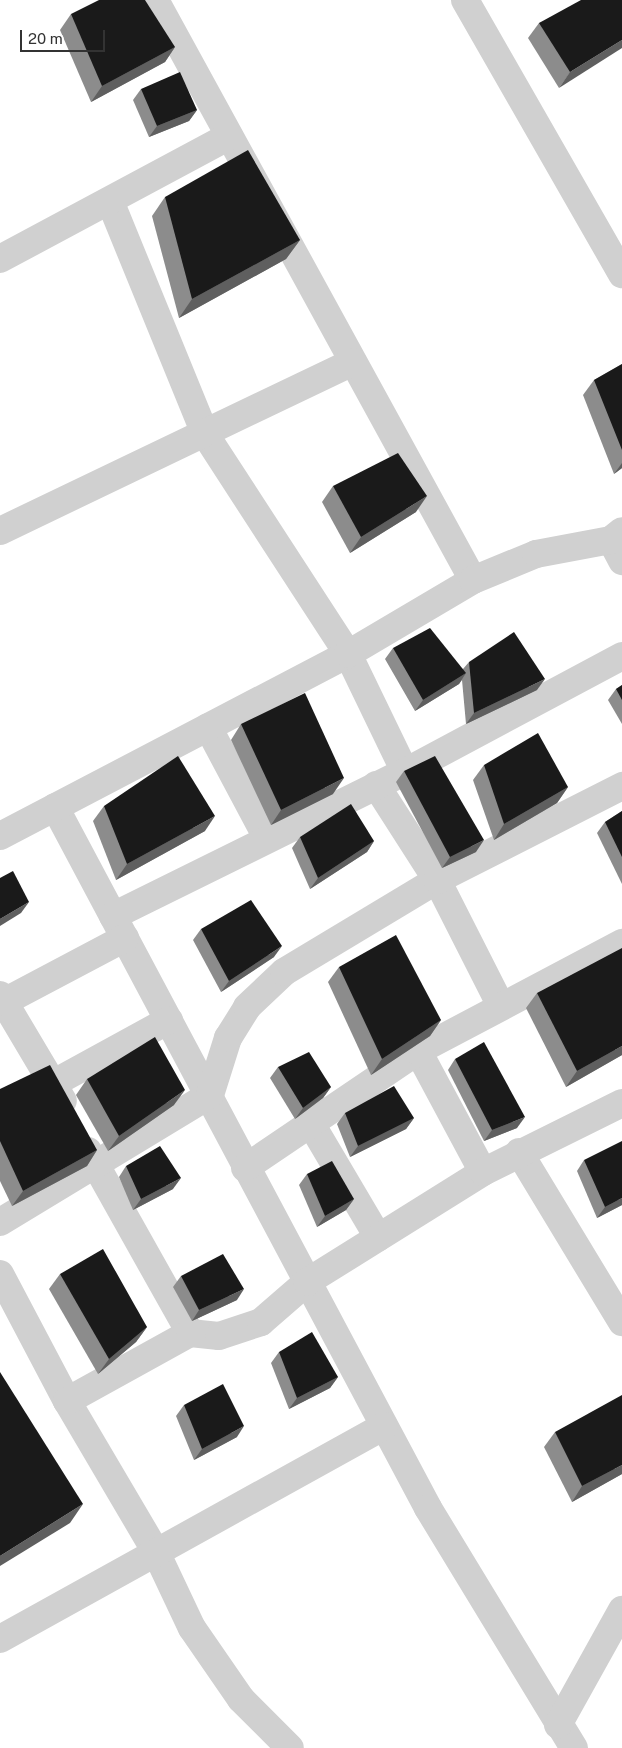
<!DOCTYPE html>
<style>
body{margin:0}
#map{position:relative;width:622px;height:1748px;overflow:hidden;background:#fff;font-family:"Public Sans",sans-serif}
div>[style]{position:absolute}
.minor>*{height:28px;margin:-14px;padding:0 14px;transform-origin:14px;border-radius:14px;background:#d0d0d0}
.wall>*{inset:0;background:#8c8c8c}
.shaded-wall>*{inset:0;background:#5f5f5f}
.building>*{inset:0;background:#1a1a1a}
span{translate:-50% -50%;white-space:nowrap;text-align:center;line-height:1.15;-webkit-text-stroke:5px #fff;paint-order:stroke}
.scale{position:absolute;left:20px;top:30px;width:85px;height:22px;box-sizing:border-box;border:2px solid #333;border-top:0;padding-left:6px;font-size:15px;line-height:18px;white-space:nowrap;color:#333;-webkit-text-stroke:4px #fff;paint-order:stroke}
</style>
<div id="map">
<div class="minor">
<i style="left:155px;top:0;width:661px;rotate:61.27deg"></i>
<i style="left:465px;top:0;width:316px;rotate:60.2deg"></i>
<i style="left:110px;top:201px;width:252px;rotate:67.8deg"></i>
<i style="left:205px;top:434px;width:262px;rotate:57deg"></i>
<i style="left:348px;top:654px;width:131px;rotate:64.2deg"></i>
<i style="left:0;top:259px;width:260px;rotate:-28.2deg"></i>
<i style="left:0;top:531px;width:391px;rotate:-25.6deg"></i>
<i style="left:611px;top:540px;width:24px;rotate:62deg"></i>
<i style="left:208px;top:727px;width:126px;rotate:62deg"></i>
<i style="left:376px;top:785px;width:113px;rotate:57.3deg"></i>
<i style="left:437px;top:880px;width:141px;rotate:63.1deg"></i>
<i style="left:55px;top:807px;width:794px;rotate:61.98deg"></i>
<i style="left:428px;top:1508px;width:281px;rotate:58.7deg"></i>
<i style="left:0;top:836px;width:393px;rotate:-27.6deg"></i>
<i style="left:348px;top:654px;width:145px;rotate:-30.6deg"></i>
<i style="left:473px;top:580px;width:68px;rotate:-22.4deg"></i>
<i style="left:536px;top:554px;width:76px;rotate:-10.6deg"></i>
<i style="left:611px;top:540px;width:14px;rotate:-39deg"></i>
<i style="left:113px;top:916px;width:326px;rotate:-26.3deg"></i>
<i style="left:405px;top:772px;width:246px;rotate:-28.1deg"></i>
<i style="left:0;top:995px;width:123px;rotate:59.3deg"></i>
<i style="left:4px;top:1002px;width:137px;rotate:-27.9deg"></i>
<i style="left:418px;top:1051px;width:137px;rotate:61.8deg"></i>
<i style="left:54px;top:1083px;width:131px;rotate:-28.7deg"></i>
<i style="left:310px;top:1122px;width:134px;rotate:59.4deg"></i>
<i style="left:88px;top:1151px;width:209px;rotate:60.7deg"></i>
<i style="left:519px;top:1152px;width:199px;rotate:58.8deg"></i>
<i style="left:245px;top:1168px;width:209px;rotate:-34.1deg"></i>
<i style="left:418px;top:1051px;width:231px;rotate:-27.9deg"></i>
<i style="left:0;top:1222px;width:245px;rotate:-31.2deg"></i>
<i style="left:210px;top:1095px;width:60px;rotate:-72.5deg"></i>
<i style="left:228px;top:1038px;width:36px;rotate:-58deg"></i>
<i style="left:247px;top:1007px;width:51px;rotate:-43.4deg"></i>
<i style="left:284px;top:972px;width:179px;rotate:-31deg"></i>
<i style="left:437px;top:880px;width:208px;rotate:-26.9deg"></i>
<i style="left:0;top:1274px;width:144px;rotate:62.2deg"></i>
<i style="left:67px;top:1401px;width:175px;rotate:59.5deg"></i>
<i style="left:156px;top:1552px;width:84px;rotate:64.7deg"></i>
<i style="left:192px;top:1628px;width:86px;rotate:55.4deg"></i>
<i style="left:241px;top:1699px;width:69px;rotate:45deg"></i>
<i style="left:67px;top:1401px;width:141px;rotate:-28.9deg"></i>
<i style="left:190px;top:1333px;width:29px;rotate:6deg"></i>
<i style="left:219px;top:1336px;width:44px;rotate:-18.4deg"></i>
<i style="left:261px;top:1322px;width:61px;rotate:-41deg"></i>
<i style="left:307px;top:1282px;width:208px;rotate:-32deg"></i>
<i style="left:483px;top:1172px;width:155px;rotate:-26.4deg"></i>
<i style="left:0;top:1639px;width:439px;rotate:-29deg"></i>
<i style="left:558px;top:1725px;width:132px;rotate:-60.9deg"></i>
</div>
<div class="wall">
<i style="clip-path:polygon(622px 0,559px 88px,528px 38px,539px 23px)"></i>
<i style="clip-path:polygon(71px 14px,175px 47px,165px 62px,91px 102px,60px 30px)"></i>
<i style="clip-path:polygon(141px 89px,197px 110px,189px 121px,149px 137px,133px 100px)"></i>
<i style="clip-path:polygon(165px 197px,300px 240px,286px 259px,179px 318px,152px 216px)"></i>
<i style="clip-path:polygon(622px 364px,622px 468px,614px 474px,583px 395px,594px 380px)"></i>
<i style="clip-path:polygon(333px 486px,416px 512px,350px 553px,322px 502px)"></i>
<i style="clip-path:polygon(393px 648px,463px 669px,469px 662px,537px 690px,466px 724px,462px 680px,459px 684px,415px 711px,385px 659px)"></i>
<i style="clip-path:polygon(622px 685px,622px 724px,608px 700px,616px 689px)"></i>
<i style="clip-path:polygon(241px 724px,333px 794px,271px 825px,231px 740px)"></i>
<i style="clip-path:polygon(484px 765px,568px 787px,557px 803px,494px 840px,473px 780px)"></i>
<i style="clip-path:polygon(404px 771px,476px 852px,442px 868px,396px 782px)"></i>
<i style="clip-path:polygon(104px 806px,205px 831px,116px 880px,93px 821px)"></i>
<i style="clip-path:polygon(622px 811px,622px 884px,597px 833px,605px 822px)"></i>
<i style="clip-path:polygon(300px 837px,374px 841px,367px 852px,310px 889px,292px 848px)"></i>
<i style="clip-path:polygon(201px 929px,274px 957px,221px 992px,193px 940px)"></i>
<i style="clip-path:polygon(339px 967px,441px 1020px,430px 1036px,371px 1075px,328px 982px)"></i>
<i style="clip-path:polygon(537px 993px,622px 1055px,566px 1087px,526px 1008px)"></i>
<i style="clip-path:polygon(455px 1059px,517px 1128px,484px 1141px,448px 1070px)"></i>
<i style="clip-path:polygon(278px 1067px,331px 1087px,323px 1098px,295px 1119px,270px 1078px)"></i>
<i style="clip-path:polygon(87px 1079px,174px 1105px,108px 1151px,76px 1095px)"></i>
<i style="clip-path:polygon(0 1089px,97px 1150px,87px 1166px,12px 1206px,0 1181px)"></i>
<i style="clip-path:polygon(345px 1113px,414px 1118px,406px 1129px,350px 1157px,337px 1124px)"></i>
<i style="clip-path:polygon(584px 1160px,622px 1205px,597px 1218px,577px 1171px)"></i>
<i style="clip-path:polygon(126px 1166px,173px 1189px,133px 1210px,119px 1177px)"></i>
<i style="clip-path:polygon(307px 1174px,354px 1199px,346px 1210px,317px 1227px,299px 1185px)"></i>
<i style="clip-path:polygon(60px 1274px,147px 1327px,136px 1342px,98px 1374px,49px 1289px)"></i>
<i style="clip-path:polygon(181px 1276px,237px 1300px,192px 1321px,173px 1287px)"></i>
<i style="clip-path:polygon(279px 1352px,338px 1377px,330px 1388px,289px 1409px,271px 1363px)"></i>
<i style="clip-path:polygon(184px 1405px,237px 1437px,194px 1460px,176px 1416px)"></i>
<i style="clip-path:polygon(555px 1432px,622px 1474px,572px 1502px,544px 1447px)"></i>
</div>
<div class="shaded-wall">
<i style="clip-path:polygon(622px 40px,622px 48px,559px 88px,570px 72px)"></i>
<i style="clip-path:polygon(175px 47px,165px 62px,91px 102px,102px 86px)"></i>
<i style="clip-path:polygon(197px 110px,189px 121px,149px 137px,157px 126px)"></i>
<i style="clip-path:polygon(300px 240px,286px 259px,179px 318px,192px 299px)"></i>
<i style="clip-path:polygon(622px 463px,622px 468px,614px 474px)"></i>
<i style="clip-path:polygon(427px 496px,416px 512px,350px 553px,361px 537px)"></i>
<i style="clip-path:polygon(466px 673px,459px 684px,415px 711px,423px 700px)"></i>
<i style="clip-path:polygon(545px 679px,537px 690px,466px 724px,474px 713px)"></i>
<i style="clip-path:polygon(344px 778px,333px 794px,271px 825px,281px 810px)"></i>
<i style="clip-path:polygon(568px 787px,557px 803px,494px 840px,504px 824px)"></i>
<i style="clip-path:polygon(215px 816px,205px 831px,116px 880px,127px 864px)"></i>
<i style="clip-path:polygon(484px 840px,476px 852px,442px 868px,450px 857px)"></i>
<i style="clip-path:polygon(374px 841px,367px 852px,310px 889px,318px 878px)"></i>
<i style="clip-path:polygon(29px 902px,21px 913px,0 926px,0 919px)"></i>
<i style="clip-path:polygon(282px 946px,274px 957px,221px 992px,229px 981px)"></i>
<i style="clip-path:polygon(441px 1020px,430px 1036px,371px 1075px,382px 1059px)"></i>
<i style="clip-path:polygon(622px 1046px,622px 1055px,566px 1087px,577px 1071px)"></i>
<i style="clip-path:polygon(331px 1087px,323px 1098px,295px 1119px,303px 1108px)"></i>
<i style="clip-path:polygon(185px 1090px,174px 1105px,108px 1151px,119px 1136px)"></i>
<i style="clip-path:polygon(525px 1117px,517px 1128px,484px 1141px,492px 1130px)"></i>
<i style="clip-path:polygon(414px 1118px,406px 1129px,350px 1157px,358px 1146px)"></i>
<i style="clip-path:polygon(97px 1150px,87px 1166px,12px 1206px,23px 1191px)"></i>
<i style="clip-path:polygon(181px 1178px,173px 1189px,133px 1210px,141px 1199px)"></i>
<i style="clip-path:polygon(622px 1198px,622px 1205px,597px 1218px,605px 1207px)"></i>
<i style="clip-path:polygon(354px 1199px,346px 1210px,317px 1227px,325px 1216px)"></i>
<i style="clip-path:polygon(244px 1289px,237px 1300px,192px 1321px,199px 1310px)"></i>
<i style="clip-path:polygon(147px 1327px,136px 1342px,98px 1374px,109px 1359px)"></i>
<i style="clip-path:polygon(338px 1377px,330px 1388px,289px 1409px,297px 1398px)"></i>
<i style="clip-path:polygon(244px 1426px,237px 1437px,194px 1460px,202px 1449px)"></i>
<i style="clip-path:polygon(622px 1465px,622px 1474px,572px 1502px,582px 1486px)"></i>
<i style="clip-path:polygon(83px 1504px,70px 1523px,0 1566px,0 1556px)"></i>
</div>
<div class="building">
<i style="clip-path:polygon(99px 0,145px 0,175px 47px,102px 86px,71px 14px)"></i>
<i style="clip-path:polygon(581px 0,622px 0,622px 40px,570px 72px,539px 23px)"></i>
<i style="clip-path:polygon(180px 72px,197px 110px,157px 126px,141px 89px)"></i>
<i style="clip-path:polygon(248px 150px,300px 240px,192px 299px,165px 197px)"></i>
<i style="clip-path:polygon(622px 364px,622px 450px,594px 380px)"></i>
<i style="clip-path:polygon(398px 453px,427px 496px,361px 537px,333px 486px)"></i>
<i style="clip-path:polygon(430px 628px,466px 673px,423px 700px,393px 648px)"></i>
<i style="clip-path:polygon(514px 632px,545px 679px,474px 713px,469px 662px)"></i>
<i style="clip-path:polygon(622px 685px,622px 700px,616px 689px)"></i>
<i style="clip-path:polygon(305px 693px,344px 778px,281px 810px,241px 724px)"></i>
<i style="clip-path:polygon(538px 733px,568px 787px,504px 824px,484px 765px)"></i>
<i style="clip-path:polygon(178px 756px,215px 816px,127px 864px,104px 806px)"></i>
<i style="clip-path:polygon(435px 756px,484px 840px,450px 857px,404px 771px)"></i>
<i style="clip-path:polygon(351px 804px,374px 841px,318px 878px,300px 837px)"></i>
<i style="clip-path:polygon(622px 811px,622px 857px,605px 822px)"></i>
<i style="clip-path:polygon(13px 871px,29px 902px,0 919px,0 878px)"></i>
<i style="clip-path:polygon(251px 900px,282px 946px,229px 981px,201px 929px)"></i>
<i style="clip-path:polygon(396px 935px,441px 1020px,382px 1059px,339px 967px)"></i>
<i style="clip-path:polygon(622px 948px,622px 1046px,577px 1071px,537px 993px)"></i>
<i style="clip-path:polygon(155px 1037px,185px 1090px,119px 1136px,87px 1079px)"></i>
<i style="clip-path:polygon(484px 1042px,525px 1117px,492px 1130px,455px 1059px)"></i>
<i style="clip-path:polygon(309px 1052px,331px 1087px,303px 1108px,278px 1067px)"></i>
<i style="clip-path:polygon(50px 1065px,97px 1150px,23px 1191px,0 1141px,0 1089px)"></i>
<i style="clip-path:polygon(394px 1086px,414px 1118px,358px 1146px,345px 1113px)"></i>
<i style="clip-path:polygon(622px 1141px,622px 1198px,605px 1207px,584px 1160px)"></i>
<i style="clip-path:polygon(160px 1146px,181px 1178px,141px 1199px,126px 1166px)"></i>
<i style="clip-path:polygon(332px 1161px,354px 1199px,325px 1216px,307px 1174px)"></i>
<i style="clip-path:polygon(103px 1249px,147px 1327px,109px 1359px,60px 1274px)"></i>
<i style="clip-path:polygon(223px 1254px,244px 1289px,199px 1310px,181px 1276px)"></i>
<i style="clip-path:polygon(312px 1332px,338px 1377px,297px 1398px,279px 1352px)"></i>
<i style="clip-path:polygon(0 1372px,83px 1504px,0 1556px)"></i>
<i style="clip-path:polygon(223px 1384px,244px 1426px,202px 1449px,184px 1405px)"></i>
<i style="clip-path:polygon(622px 1395px,622px 1465px,582px 1486px,555px 1432px)"></i>
</div>
<div class="scale">20 m</div>
</div>
